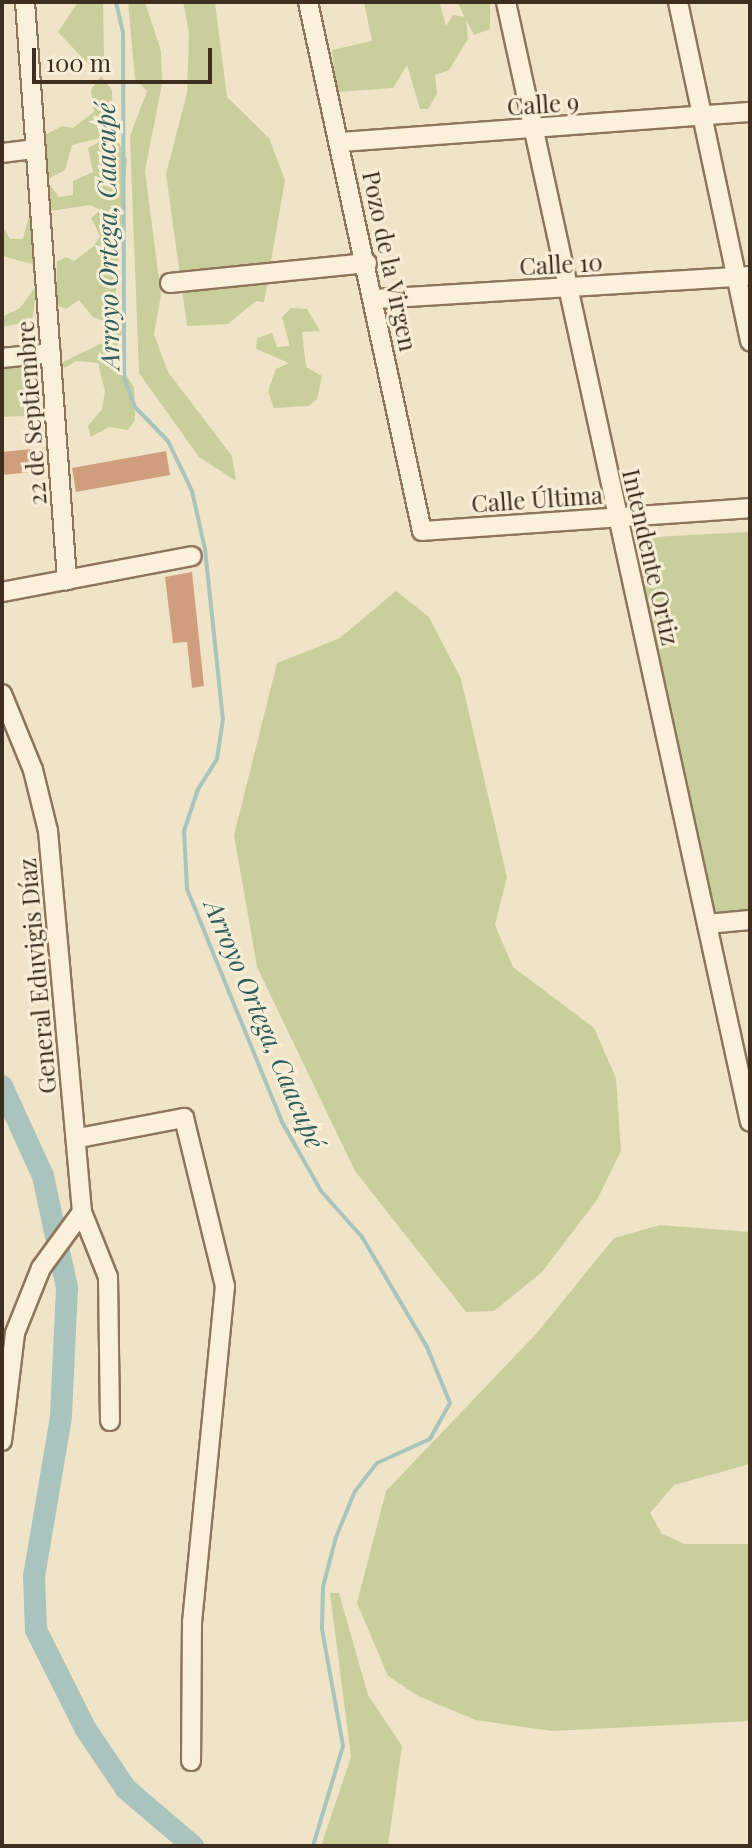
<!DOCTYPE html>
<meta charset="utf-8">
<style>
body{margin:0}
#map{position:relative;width:752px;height:1848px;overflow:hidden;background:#f0e4c8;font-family:"Playfair Display",serif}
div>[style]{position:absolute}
.green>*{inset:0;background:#c9cf9b}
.stream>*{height:4px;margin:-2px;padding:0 2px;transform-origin:2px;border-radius:2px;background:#a9c4bc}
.river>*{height:22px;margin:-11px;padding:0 11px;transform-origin:11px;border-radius:11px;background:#a9c4bc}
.building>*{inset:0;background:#cf9f7d}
.roads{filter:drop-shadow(2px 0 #8d765c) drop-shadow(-2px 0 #8d765c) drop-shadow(0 2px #8d765c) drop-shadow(0 -2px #8d765c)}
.minor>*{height:18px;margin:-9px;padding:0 9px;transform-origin:9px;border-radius:9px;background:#faf1dc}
span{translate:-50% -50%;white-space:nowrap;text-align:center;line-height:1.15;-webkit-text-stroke:6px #f7eed8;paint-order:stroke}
.street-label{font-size:24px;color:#3d2e20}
.water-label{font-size:26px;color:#2f5d5a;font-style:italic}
.frame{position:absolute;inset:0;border:4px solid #3d2e20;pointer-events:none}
.scale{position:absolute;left:32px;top:48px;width:180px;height:36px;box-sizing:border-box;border:4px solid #3d2e20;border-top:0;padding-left:10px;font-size:24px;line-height:28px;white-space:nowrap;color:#3d2e20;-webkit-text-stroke:6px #f7eed8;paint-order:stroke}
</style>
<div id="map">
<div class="green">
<i style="clip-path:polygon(78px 2px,103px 2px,104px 56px,94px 70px,58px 32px)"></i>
<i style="clip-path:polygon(128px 2px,145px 2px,161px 51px,162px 84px,145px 171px,161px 295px,154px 334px,168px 372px,232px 456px,236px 481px,199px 457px,139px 373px,130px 136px,147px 91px,135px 79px)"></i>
<i style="clip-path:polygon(183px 2px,215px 2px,227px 97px,269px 138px,285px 180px,264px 302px,256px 301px,228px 324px,187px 326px,166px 174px,187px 93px,189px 33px)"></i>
<i style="clip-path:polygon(364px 2px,440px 4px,446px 26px,453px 15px,466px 17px,468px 39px,449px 70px,435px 75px,437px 94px,428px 109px,420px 109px,407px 65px,393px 88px,337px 92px,332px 50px,372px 41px)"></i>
<i style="clip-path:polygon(457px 2px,490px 2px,490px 29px,474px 35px)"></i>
<i style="clip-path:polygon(101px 76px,112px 90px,113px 135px,72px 145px,65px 170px,48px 179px,39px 138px,62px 126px,73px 128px,94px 112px,91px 90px)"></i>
<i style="clip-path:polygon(99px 142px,119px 143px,127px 159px,113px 325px,93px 317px,79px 300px,66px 309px,56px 305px,57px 262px,66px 257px,74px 261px,94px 246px,100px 236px,91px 218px,100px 210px,90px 205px,50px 211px,46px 194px,50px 185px,59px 197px,73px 195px,73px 181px,93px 172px,88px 148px)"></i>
<i style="clip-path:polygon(29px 215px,36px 221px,36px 272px,32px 264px,2px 256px,2px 224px,10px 239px,23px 239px)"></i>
<i style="clip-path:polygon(37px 285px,32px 321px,2px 327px,2px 317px,20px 308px)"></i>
<i style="clip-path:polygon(291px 308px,307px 309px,320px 331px,302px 332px,306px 367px,322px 376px,317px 399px,309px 406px,274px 408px,268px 391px,276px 369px,289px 363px,256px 349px,257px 338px,272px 333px,277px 347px,290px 346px,282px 317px)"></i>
<i style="clip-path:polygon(120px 321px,125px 325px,117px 346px,120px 366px,134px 387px,135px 420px,128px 430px,109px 427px,91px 437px,88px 426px,102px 409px,105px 391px,98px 363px,76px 361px,65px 368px,61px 363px,104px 342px,106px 325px,113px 328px)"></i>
<i style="clip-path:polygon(2px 364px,34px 371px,38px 384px,26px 399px,25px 416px,2px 417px)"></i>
<i style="clip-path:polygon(750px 532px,750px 913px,716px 916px,633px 538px)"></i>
<i style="clip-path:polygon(396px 591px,429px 617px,461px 679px,507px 877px,495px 925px,513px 967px,594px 1028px,616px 1078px,621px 1151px,597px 1200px,542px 1272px,494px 1311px,466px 1312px,355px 1171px,257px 967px,234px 835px,277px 663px,340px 638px)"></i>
<i style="clip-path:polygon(660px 1225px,750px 1232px,750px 1464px,674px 1485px,650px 1513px,662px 1534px,685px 1544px,750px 1544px,750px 1721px,552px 1731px,476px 1720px,418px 1696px,388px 1676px,357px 1603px,386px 1491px,536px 1334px,614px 1238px)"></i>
<i style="clip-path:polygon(330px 1593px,339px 1593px,368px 1695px,402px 1746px,388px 1846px,321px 1846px,351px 1757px)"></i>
</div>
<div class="stream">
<i style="left:116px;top:2px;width:31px;rotate:77deg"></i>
<i style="left:123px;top:32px;width:345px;rotate:89.8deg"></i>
<i style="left:124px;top:377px;width:32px;rotate:70deg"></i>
<i style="left:135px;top:407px;width:47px;rotate:45.9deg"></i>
<i style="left:168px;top:441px;width:55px;rotate:64.4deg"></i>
<i style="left:192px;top:491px;width:59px;rotate:77.4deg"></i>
<i style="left:205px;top:549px;width:171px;rotate:84deg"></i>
<i style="left:223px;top:719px;width:40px;rotate:98.5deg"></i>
<i style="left:217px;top:759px;width:36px;rotate:122deg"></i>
<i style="left:198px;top:789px;width:44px;rotate:108.4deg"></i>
<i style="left:184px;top:831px;width:58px;rotate:87deg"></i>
<i style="left:187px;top:889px;width:252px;rotate:67.8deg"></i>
<i style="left:282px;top:1122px;width:79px;rotate:60.5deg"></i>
<i style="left:321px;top:1191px;width:62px;rotate:48.3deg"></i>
<i style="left:362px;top:1237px;width:128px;rotate:59.4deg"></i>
<i style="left:427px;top:1347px;width:61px;rotate:67.7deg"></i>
<i style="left:450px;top:1403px;width:41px;rotate:119.1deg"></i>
<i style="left:430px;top:1439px;width:58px;rotate:155.6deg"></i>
<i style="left:377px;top:1463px;width:36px;rotate:128deg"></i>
<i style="left:355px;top:1491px;width:50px;rotate:112.4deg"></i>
<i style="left:336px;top:1537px;width:52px;rotate:104.6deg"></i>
<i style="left:323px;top:1587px;width:42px;rotate:91.4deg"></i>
<i style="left:322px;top:1629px;width:119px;rotate:79.8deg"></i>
<i style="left:343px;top:1746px;width:104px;rotate:106.7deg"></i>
</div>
<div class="river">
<i style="left:2px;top:1086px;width:99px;rotate:65.5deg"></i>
<i style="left:43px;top:1176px;width:115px;rotate:77.9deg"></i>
<i style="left:67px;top:1288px;width:129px;rotate:92.7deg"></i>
<i style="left:61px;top:1417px;width:161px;rotate:99.6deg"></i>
<i style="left:34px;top:1576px;width:54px;rotate:87.9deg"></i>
<i style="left:36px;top:1630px;width:110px;rotate:63.4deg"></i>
<i style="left:85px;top:1728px;width:73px;rotate:56.1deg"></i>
<i style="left:126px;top:1789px;width:88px;rotate:40.4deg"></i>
</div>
<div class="building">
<i style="clip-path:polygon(41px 448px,43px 471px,2px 475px,2px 452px)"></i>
<i style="clip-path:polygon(166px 451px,170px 475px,76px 492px,72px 468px)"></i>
<i style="clip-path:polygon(192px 572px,204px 686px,192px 688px,187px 642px,173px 643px,165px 577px)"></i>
</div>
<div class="roads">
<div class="minor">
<i style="left:25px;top:2px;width:580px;rotate:85.84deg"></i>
<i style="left:308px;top:2px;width:541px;rotate:77.84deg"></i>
<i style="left:422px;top:531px;width:329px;rotate:-4deg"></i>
<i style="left:506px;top:2px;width:1146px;rotate:77.71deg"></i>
<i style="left:678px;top:2px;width:347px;rotate:78deg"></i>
<i style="left:340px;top:142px;width:411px;rotate:-4.2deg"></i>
<i style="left:2px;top:153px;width:33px;rotate:-7deg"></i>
<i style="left:170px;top:283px;width:198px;rotate:-5.8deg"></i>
<i style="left:375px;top:299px;width:376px;rotate:-3.5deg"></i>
<i style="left:2px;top:358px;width:49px;rotate:-5.8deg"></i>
<i style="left:2px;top:592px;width:193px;rotate:-10.7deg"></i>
<i style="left:2px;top:694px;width:82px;rotate:67.8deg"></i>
<i style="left:33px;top:770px;width:63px;rotate:76.2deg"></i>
<i style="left:48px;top:831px;width:383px;rotate:84.9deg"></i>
<i style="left:82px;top:1212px;width:70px;rotate:68.2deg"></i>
<i style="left:108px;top:1277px;width:144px;rotate:89.2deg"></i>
<i style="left:707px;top:924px;width:43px;rotate:-5.3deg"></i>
<i style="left:79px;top:1138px;width:107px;rotate:-10.8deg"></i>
<i style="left:184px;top:1118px;width:173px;rotate:76.3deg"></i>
<i style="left:225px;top:1286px;width:339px;rotate:95.6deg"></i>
<i style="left:192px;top:1623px;width:138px;rotate:90.4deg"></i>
<i style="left:2px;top:1441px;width:109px;rotate:-83.1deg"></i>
<i style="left:15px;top:1333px;width:70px;rotate:-68.2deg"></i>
<i style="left:41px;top:1268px;width:69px;rotate:-53.8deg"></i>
</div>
</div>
<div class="street-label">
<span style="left:543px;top:104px;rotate:-4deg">Calle 9</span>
<span style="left:390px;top:261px;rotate:78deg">Pozo de la Virgen</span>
<span style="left:561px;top:264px;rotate:-3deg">Calle 10</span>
<span style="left:31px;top:413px;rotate:-94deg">22 de Septiembre</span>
<span style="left:537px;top:499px;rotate:-4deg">Calle Última</span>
<span style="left:651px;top:557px;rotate:77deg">Intendente Ortiz</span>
<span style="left:37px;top:976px;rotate:-95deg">General Eduvigis Díaz</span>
</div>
<div class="water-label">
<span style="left:107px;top:236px;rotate:-91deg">Arroyo Ortega, Caacupé</span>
<span style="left:265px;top:1024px;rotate:67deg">Arroyo Ortega, Caacupé</span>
</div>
<div class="frame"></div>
<div class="scale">100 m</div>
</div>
